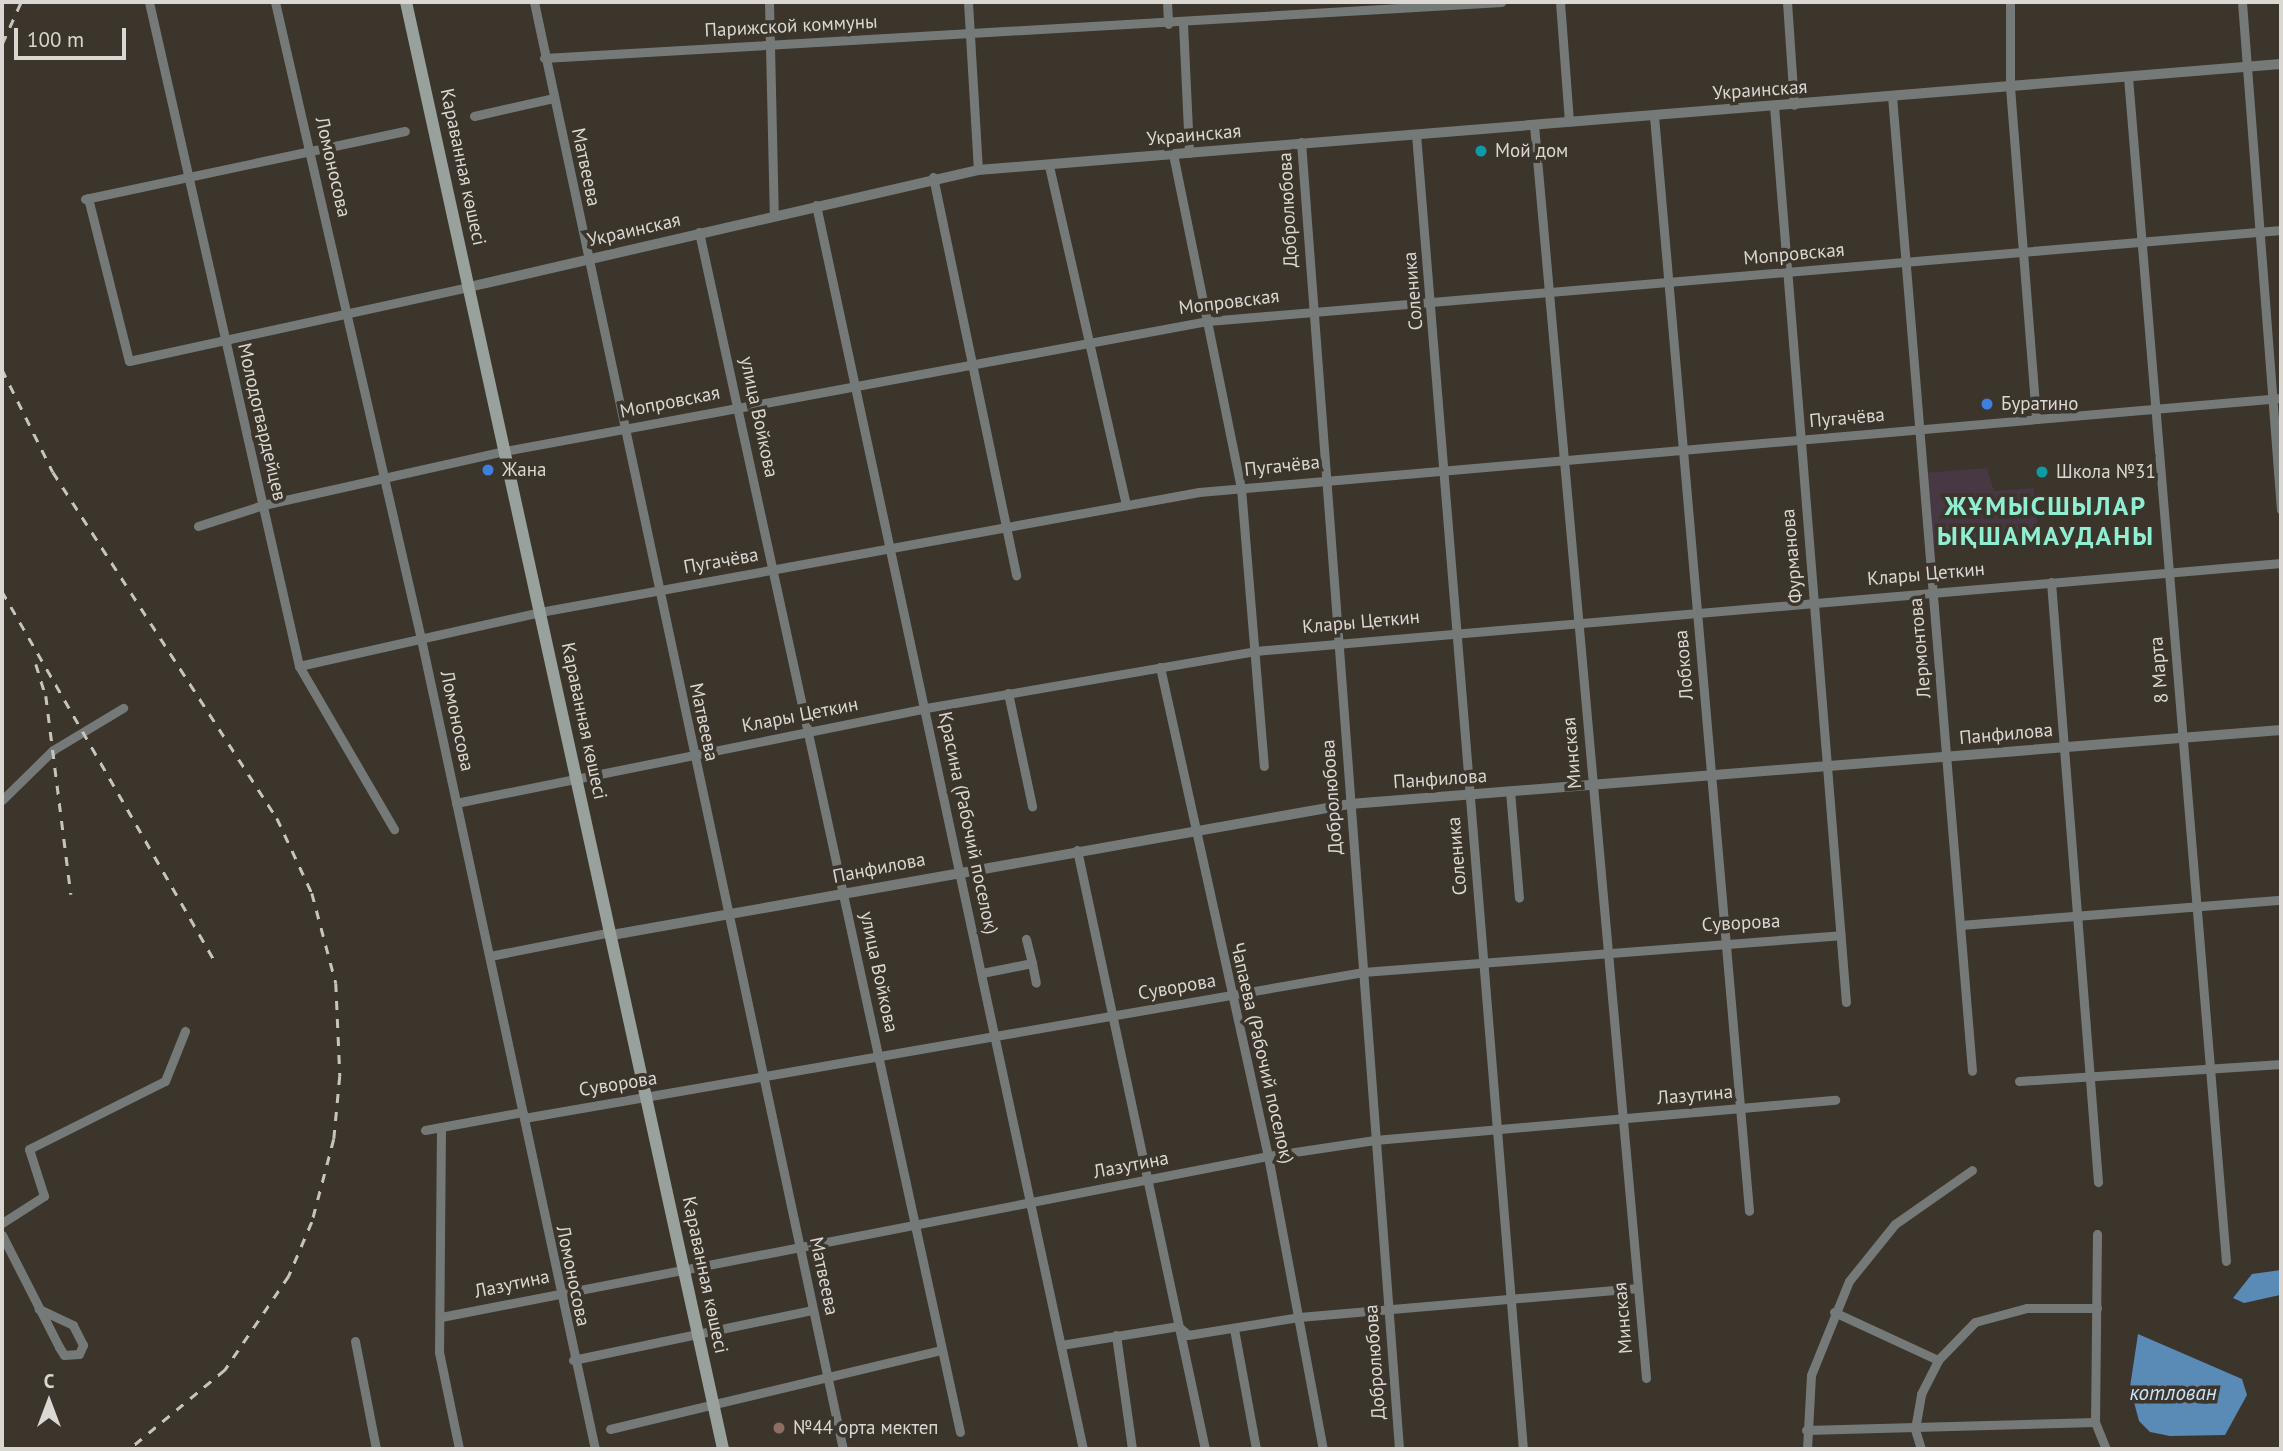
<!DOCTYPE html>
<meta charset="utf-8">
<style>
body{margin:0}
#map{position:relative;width:2283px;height:1451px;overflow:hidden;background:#3b352c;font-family:"PT Sans",sans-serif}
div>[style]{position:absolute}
.commercial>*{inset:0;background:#483843}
.water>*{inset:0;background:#5a8ab6}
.minor>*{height:9px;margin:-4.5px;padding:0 4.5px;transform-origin:4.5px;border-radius:4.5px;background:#757a78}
.tertiary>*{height:10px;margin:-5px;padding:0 5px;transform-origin:5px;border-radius:5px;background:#757a78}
.secondary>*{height:12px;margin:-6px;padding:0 6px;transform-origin:6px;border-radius:6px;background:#99a19d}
.rail>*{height:2.5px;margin-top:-1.25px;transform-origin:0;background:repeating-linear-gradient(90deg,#c7c3bd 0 9px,transparent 0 18px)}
.dots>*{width:19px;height:19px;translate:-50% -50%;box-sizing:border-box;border:4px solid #3b352c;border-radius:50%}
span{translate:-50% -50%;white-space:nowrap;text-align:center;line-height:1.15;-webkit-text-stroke:7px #3b352c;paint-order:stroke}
.street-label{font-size:19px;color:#dbd7d2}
.poi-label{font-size:19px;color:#dbd7d2}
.left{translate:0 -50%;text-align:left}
.water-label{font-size:21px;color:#c7e3fd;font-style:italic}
.district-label{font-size:26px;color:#90efd2;font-weight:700;letter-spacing:2px}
.frame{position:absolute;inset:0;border:4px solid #dbd7d2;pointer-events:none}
.north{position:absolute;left:14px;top:1367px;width:70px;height:70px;-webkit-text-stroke:5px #3b352c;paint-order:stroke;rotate:0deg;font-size:19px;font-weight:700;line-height:28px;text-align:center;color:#dbd7d2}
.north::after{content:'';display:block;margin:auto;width:24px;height:32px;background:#dbd7d2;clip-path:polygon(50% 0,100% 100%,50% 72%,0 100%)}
.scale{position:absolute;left:14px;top:28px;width:112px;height:32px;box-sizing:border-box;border:4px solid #dbd7d2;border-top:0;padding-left:9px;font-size:21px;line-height:24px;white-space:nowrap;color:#dbd7d2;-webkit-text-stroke:5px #3b352c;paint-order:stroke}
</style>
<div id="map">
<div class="commercial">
<i style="clip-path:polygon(1987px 468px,1994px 491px,2034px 488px,2038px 534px,1934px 543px,1923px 473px)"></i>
</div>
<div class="water">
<i style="clip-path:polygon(2281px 1270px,2280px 1295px,2244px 1303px,2233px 1298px,2252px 1274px)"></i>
<i style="clip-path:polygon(2138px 1334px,2242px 1379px,2247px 1395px,2225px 1435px,2170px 1436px,2150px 1432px,2139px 1421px,2130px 1387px)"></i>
</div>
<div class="minor">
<i style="left:149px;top:2px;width:681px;rotate:77.27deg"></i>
<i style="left:299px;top:666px;width:189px;rotate:59.8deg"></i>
<i style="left:275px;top:2px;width:654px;rotate:77.09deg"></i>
<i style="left:421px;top:639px;width:828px;rotate:77.88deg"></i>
<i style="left:534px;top:2px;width:1480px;rotate:77.95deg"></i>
<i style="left:769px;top:2px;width:213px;rotate:88.7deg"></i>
<i style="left:968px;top:2px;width:168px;rotate:86.6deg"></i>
<i style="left:1167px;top:2px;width:22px;rotate:87deg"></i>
<i style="left:1560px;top:2px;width:120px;rotate:85.7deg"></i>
<i style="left:1787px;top:2px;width:103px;rotate:86.1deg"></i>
<i style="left:2010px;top:2px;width:85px;rotate:90deg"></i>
<i style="left:2010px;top:87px;width:333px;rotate:85.5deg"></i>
<i style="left:2242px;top:2px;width:509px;rotate:85.61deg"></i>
<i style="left:1183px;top:24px;width:129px;rotate:87.3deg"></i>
<i style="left:544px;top:58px;width:959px;rotate:-3.35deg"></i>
<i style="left:2128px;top:77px;width:1188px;rotate:85.27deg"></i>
<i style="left:1892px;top:96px;width:978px;rotate:85.31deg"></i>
<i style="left:1774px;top:106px;width:899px;rotate:85.41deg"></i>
<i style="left:474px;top:116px;width:81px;rotate:-12.8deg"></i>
<i style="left:1654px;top:116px;width:1099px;rotate:85.04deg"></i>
<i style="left:1534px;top:125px;width:1258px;rotate:84.89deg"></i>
<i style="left:1416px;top:134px;width:1319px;rotate:85.35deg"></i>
<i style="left:1301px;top:142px;width:1311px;rotate:85.71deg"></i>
<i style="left:1173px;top:154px;width:341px;rotate:78.5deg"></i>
<i style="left:1241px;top:488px;width:279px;rotate:85.3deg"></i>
<i style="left:1049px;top:166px;width:348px;rotate:77.2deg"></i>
<i style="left:933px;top:177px;width:407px;rotate:78.2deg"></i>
<i style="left:88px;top:198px;width:168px;rotate:75.9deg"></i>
<i style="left:129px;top:361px;width:348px;rotate:-12.3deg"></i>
<i style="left:85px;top:199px;width:327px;rotate:-12deg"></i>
<i style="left:816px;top:205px;width:1272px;rotate:77.89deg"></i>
<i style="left:699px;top:232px;width:1228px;rotate:77.73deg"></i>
<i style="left:198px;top:526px;width:68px;rotate:-17.9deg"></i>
<i style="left:263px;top:505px;width:248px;rotate:-12.6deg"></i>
<i style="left:505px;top:451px;width:715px;rotate:-10.48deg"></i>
<i style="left:1208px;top:321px;width:1077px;rotate:-4.85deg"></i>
<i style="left:2051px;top:582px;width:602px;rotate:85.52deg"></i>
<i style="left:299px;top:666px;width:247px;rotate:-12.6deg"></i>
<i style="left:540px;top:612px;width:670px;rotate:-10.32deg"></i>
<i style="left:1199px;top:492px;width:1086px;rotate:-4.97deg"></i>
<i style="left:1160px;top:667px;width:501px;rotate:77.55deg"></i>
<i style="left:1268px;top:1156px;width:298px;rotate:79.4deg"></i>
<i style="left:1008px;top:693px;width:116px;rotate:78deg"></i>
<i style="left:1510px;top:791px;width:107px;rotate:85.2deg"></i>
<i style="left:2px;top:800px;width:71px;rotate:-44.4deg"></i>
<i style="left:53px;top:750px;width:82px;rotate:-31deg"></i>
<i style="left:456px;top:803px;width:480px;rotate:-11.4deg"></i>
<i style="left:926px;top:708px;width:334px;rotate:-9.8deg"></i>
<i style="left:1255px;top:651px;width:1030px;rotate:-4.9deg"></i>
<i style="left:1077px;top:850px;width:613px;rotate:77.94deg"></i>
<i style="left:1960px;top:925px;width:322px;rotate:-4.5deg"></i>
<i style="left:490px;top:956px;width:123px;rotate:-11.2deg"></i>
<i style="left:1032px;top:963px;width:20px;rotate:79deg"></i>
<i style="left:982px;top:973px;width:51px;rotate:-11.3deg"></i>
<i style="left:1032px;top:963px;width:25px;rotate:-104deg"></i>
<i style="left:2019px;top:1081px;width:263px;rotate:-3.7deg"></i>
<i style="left:524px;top:1118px;width:852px;rotate:-9.87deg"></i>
<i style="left:1363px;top:972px;width:479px;rotate:-4.4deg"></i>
<i style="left:441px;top:1127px;width:225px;rotate:90.5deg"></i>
<i style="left:439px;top:1352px;width:99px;rotate:78.3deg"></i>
<i style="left:425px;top:1130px;width:99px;rotate:-10.5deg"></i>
<i style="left:2px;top:1223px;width:50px;rotate:-32.7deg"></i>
<i style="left:44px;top:1196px;width:49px;rotate:-107.7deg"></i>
<i style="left:29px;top:1149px;width:152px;rotate:-26.6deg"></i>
<i style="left:165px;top:1081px;width:54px;rotate:-68.2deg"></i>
<i style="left:2097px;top:1234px;width:188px;rotate:90.6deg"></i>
<i style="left:2095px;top:1422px;width:29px;rotate:68deg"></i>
<i style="left:2px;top:1235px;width:126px;rotate:63deg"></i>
<i style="left:59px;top:1347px;width:9px;rotate:58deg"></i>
<i style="left:64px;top:1355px;width:15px;rotate:-4deg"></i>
<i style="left:79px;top:1354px;width:10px;rotate:-66deg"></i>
<i style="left:83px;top:1345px;width:22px;rotate:-117deg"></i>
<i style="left:73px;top:1325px;width:38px;rotate:-155deg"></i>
<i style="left:1834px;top:1312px;width:115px;rotate:24.8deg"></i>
<i style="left:441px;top:1317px;width:843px;rotate:-11.02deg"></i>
<i style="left:1268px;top:1156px;width:108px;rotate:-8.5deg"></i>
<i style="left:1375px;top:1140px;width:462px;rotate:-5deg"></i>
<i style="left:1234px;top:1329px;width:122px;rotate:79.6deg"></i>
<i style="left:1116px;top:1335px;width:115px;rotate:82deg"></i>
<i style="left:355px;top:1341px;width:110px;rotate:79deg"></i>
<i style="left:1061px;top:1345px;width:119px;rotate:-9.2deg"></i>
<i style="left:1178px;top:1326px;width:13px;rotate:42deg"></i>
<i style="left:1188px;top:1335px;width:112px;rotate:-9.2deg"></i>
<i style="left:1299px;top:1317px;width:340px;rotate:-4.9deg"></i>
<i style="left:573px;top:1360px;width:245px;rotate:-11.8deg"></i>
<i style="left:610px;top:1429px;width:340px;rotate:-13.4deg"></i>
<i style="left:1806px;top:1430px;width:289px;rotate:-1.6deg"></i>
<i style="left:1807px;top:1449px;width:74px;rotate:-86.9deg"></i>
<i style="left:1811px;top:1375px;width:101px;rotate:-68deg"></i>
<i style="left:1849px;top:1281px;width:73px;rotate:-51.1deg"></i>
<i style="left:1895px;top:1224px;width:94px;rotate:-35deg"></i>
<i style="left:1921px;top:1449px;width:21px;rotate:-107deg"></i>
<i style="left:1915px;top:1429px;width:36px;rotate:-80deg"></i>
<i style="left:1921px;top:1394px;width:38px;rotate:-63deg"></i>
<i style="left:1938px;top:1360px;width:53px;rotate:-45.8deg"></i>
<i style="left:1975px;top:1322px;width:54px;rotate:-15.1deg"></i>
<i style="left:2027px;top:1308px;width:70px"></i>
</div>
<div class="tertiary">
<i style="left:469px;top:287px;width:522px;rotate:-12.95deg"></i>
<i style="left:978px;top:170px;width:1307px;rotate:-4.65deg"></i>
<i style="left:612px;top:935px;width:750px;rotate:-10.07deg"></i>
<i style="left:1350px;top:804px;width:934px;rotate:-4.54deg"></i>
</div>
<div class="secondary">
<i style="left:406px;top:2px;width:1481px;rotate:77.64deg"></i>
</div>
<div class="rail">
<i style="left:2px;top:44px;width:46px;rotate:-65.7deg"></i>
<i style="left:2px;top:369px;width:115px;rotate:63.7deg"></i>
<i style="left:53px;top:472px;width:412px;rotate:57.1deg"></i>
<i style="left:277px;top:818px;width:83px;rotate:65deg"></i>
<i style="left:312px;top:893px;width:93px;rotate:75.1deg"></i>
<i style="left:336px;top:983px;width:93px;rotate:87.5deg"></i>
<i style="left:340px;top:1076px;width:63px;rotate:95.4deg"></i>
<i style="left:334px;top:1139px;width:86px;rotate:104.8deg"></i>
<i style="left:312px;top:1222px;width:59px;rotate:113.1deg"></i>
<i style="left:289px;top:1276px;width:114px;rotate:124.2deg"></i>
<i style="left:225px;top:1370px;width:124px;rotate:140.3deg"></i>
<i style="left:2px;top:591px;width:425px;rotate:60.1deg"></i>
<i style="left:36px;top:664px;width:34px;rotate:73deg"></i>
<i style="left:46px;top:696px;width:200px;rotate:82.8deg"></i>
</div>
<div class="dots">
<i style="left:1481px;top:151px;background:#0f9aa8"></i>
<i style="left:1987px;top:404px;background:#3f7fe0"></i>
<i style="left:488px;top:470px;background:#3f7fe0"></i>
<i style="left:2042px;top:472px;background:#0f9aa8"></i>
<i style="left:779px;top:1428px;background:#8d6e63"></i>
</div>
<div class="street-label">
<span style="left:791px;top:26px;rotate:-3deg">Парижской коммуны</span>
<span style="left:1760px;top:90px;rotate:-4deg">Украинская</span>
<span style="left:1194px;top:135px;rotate:-5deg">Украинская</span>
<span style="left:333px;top:167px;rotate:77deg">Ломоносова</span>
<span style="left:463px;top:167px;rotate:78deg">Караванная көшесі</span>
<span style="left:586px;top:167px;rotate:78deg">Матвеева</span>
<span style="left:1288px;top:210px;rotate:-93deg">Добролюбова</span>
<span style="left:634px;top:230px;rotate:-13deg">Украинская</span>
<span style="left:1794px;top:254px;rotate:-5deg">Мопровская</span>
<span style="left:1413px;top:291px;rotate:-95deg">Соленика</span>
<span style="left:1229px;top:302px;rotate:-7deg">Мопровская</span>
<span style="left:670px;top:402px;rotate:-11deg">Мопровская</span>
<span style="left:759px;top:417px;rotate:78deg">улица Войкова</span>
<span style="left:1847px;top:418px;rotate:-5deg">Пугачёва</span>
<span style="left:262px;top:422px;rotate:77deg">Молодогвардейцев</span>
<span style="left:1282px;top:466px;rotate:-6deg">Пугачёва</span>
<span style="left:1792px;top:556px;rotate:-95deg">Фурманова</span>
<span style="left:721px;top:561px;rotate:-10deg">Пугачёва</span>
<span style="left:1926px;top:574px;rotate:-5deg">Клары Цеткин</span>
<span style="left:1361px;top:622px;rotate:-5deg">Клары Цеткин</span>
<span style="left:1920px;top:648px;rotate:-95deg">Лермонтова</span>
<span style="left:1684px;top:665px;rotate:-95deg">Лобкова</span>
<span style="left:2159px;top:670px;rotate:-95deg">8 Марта</span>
<span style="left:800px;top:715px;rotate:-11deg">Клары Цеткин</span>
<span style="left:457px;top:721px;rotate:78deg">Ломоносова</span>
<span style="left:584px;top:721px;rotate:78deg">Караванная көшесі</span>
<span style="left:704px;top:722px;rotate:78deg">Матвеева</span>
<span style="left:2006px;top:734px;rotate:-5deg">Панфилова</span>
<span style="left:1572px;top:753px;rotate:-95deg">Минская</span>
<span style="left:1440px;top:779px;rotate:-4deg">Панфилова</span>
<span style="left:1332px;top:797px;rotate:-94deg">Добролюбова</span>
<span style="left:968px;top:823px;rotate:78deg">Красина (Рабочий поселок)</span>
<span style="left:1457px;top:856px;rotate:-95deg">Соленика</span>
<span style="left:879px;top:868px;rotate:-11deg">Панфилова</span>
<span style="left:1741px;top:923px;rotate:-3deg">Суворова</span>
<span style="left:879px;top:972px;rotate:78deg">улица Войкова</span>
<span style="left:1177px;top:987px;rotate:-10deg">Суворова</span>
<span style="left:1262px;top:1053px;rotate:77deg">Чапаева (Рабочий поселок)</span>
<span style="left:618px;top:1084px;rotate:-9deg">Суворова</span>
<span style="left:1695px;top:1095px;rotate:-5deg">Лазутина</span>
<span style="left:1131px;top:1165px;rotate:-11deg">Лазутина</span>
<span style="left:705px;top:1275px;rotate:78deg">Караванная көшесі</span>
<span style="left:573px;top:1276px;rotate:78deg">Ломоносова</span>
<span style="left:824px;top:1276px;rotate:78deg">Матвеева</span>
<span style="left:512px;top:1284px;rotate:-12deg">Лазутина</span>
<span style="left:1623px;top:1318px;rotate:-95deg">Минская</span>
<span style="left:1375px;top:1362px;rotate:-94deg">Добролюбова</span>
</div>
<div class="poi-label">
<span class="left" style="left:1495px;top:151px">Мой дом</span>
<span class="left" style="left:2001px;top:404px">Буратино</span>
<span class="left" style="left:502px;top:470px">Жана</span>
<span class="left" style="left:2056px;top:472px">Школа №31</span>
<span class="left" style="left:793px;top:1428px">№44 орта мектеп</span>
</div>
<div class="water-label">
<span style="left:2173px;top:1393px">котлован</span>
</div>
<div class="district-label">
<span style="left:2046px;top:521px">ЖҰМЫСШЫЛАР<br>ЫҚШАМАУДАНЫ</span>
</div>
<div class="frame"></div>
<div class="north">С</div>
<div class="scale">100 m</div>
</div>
